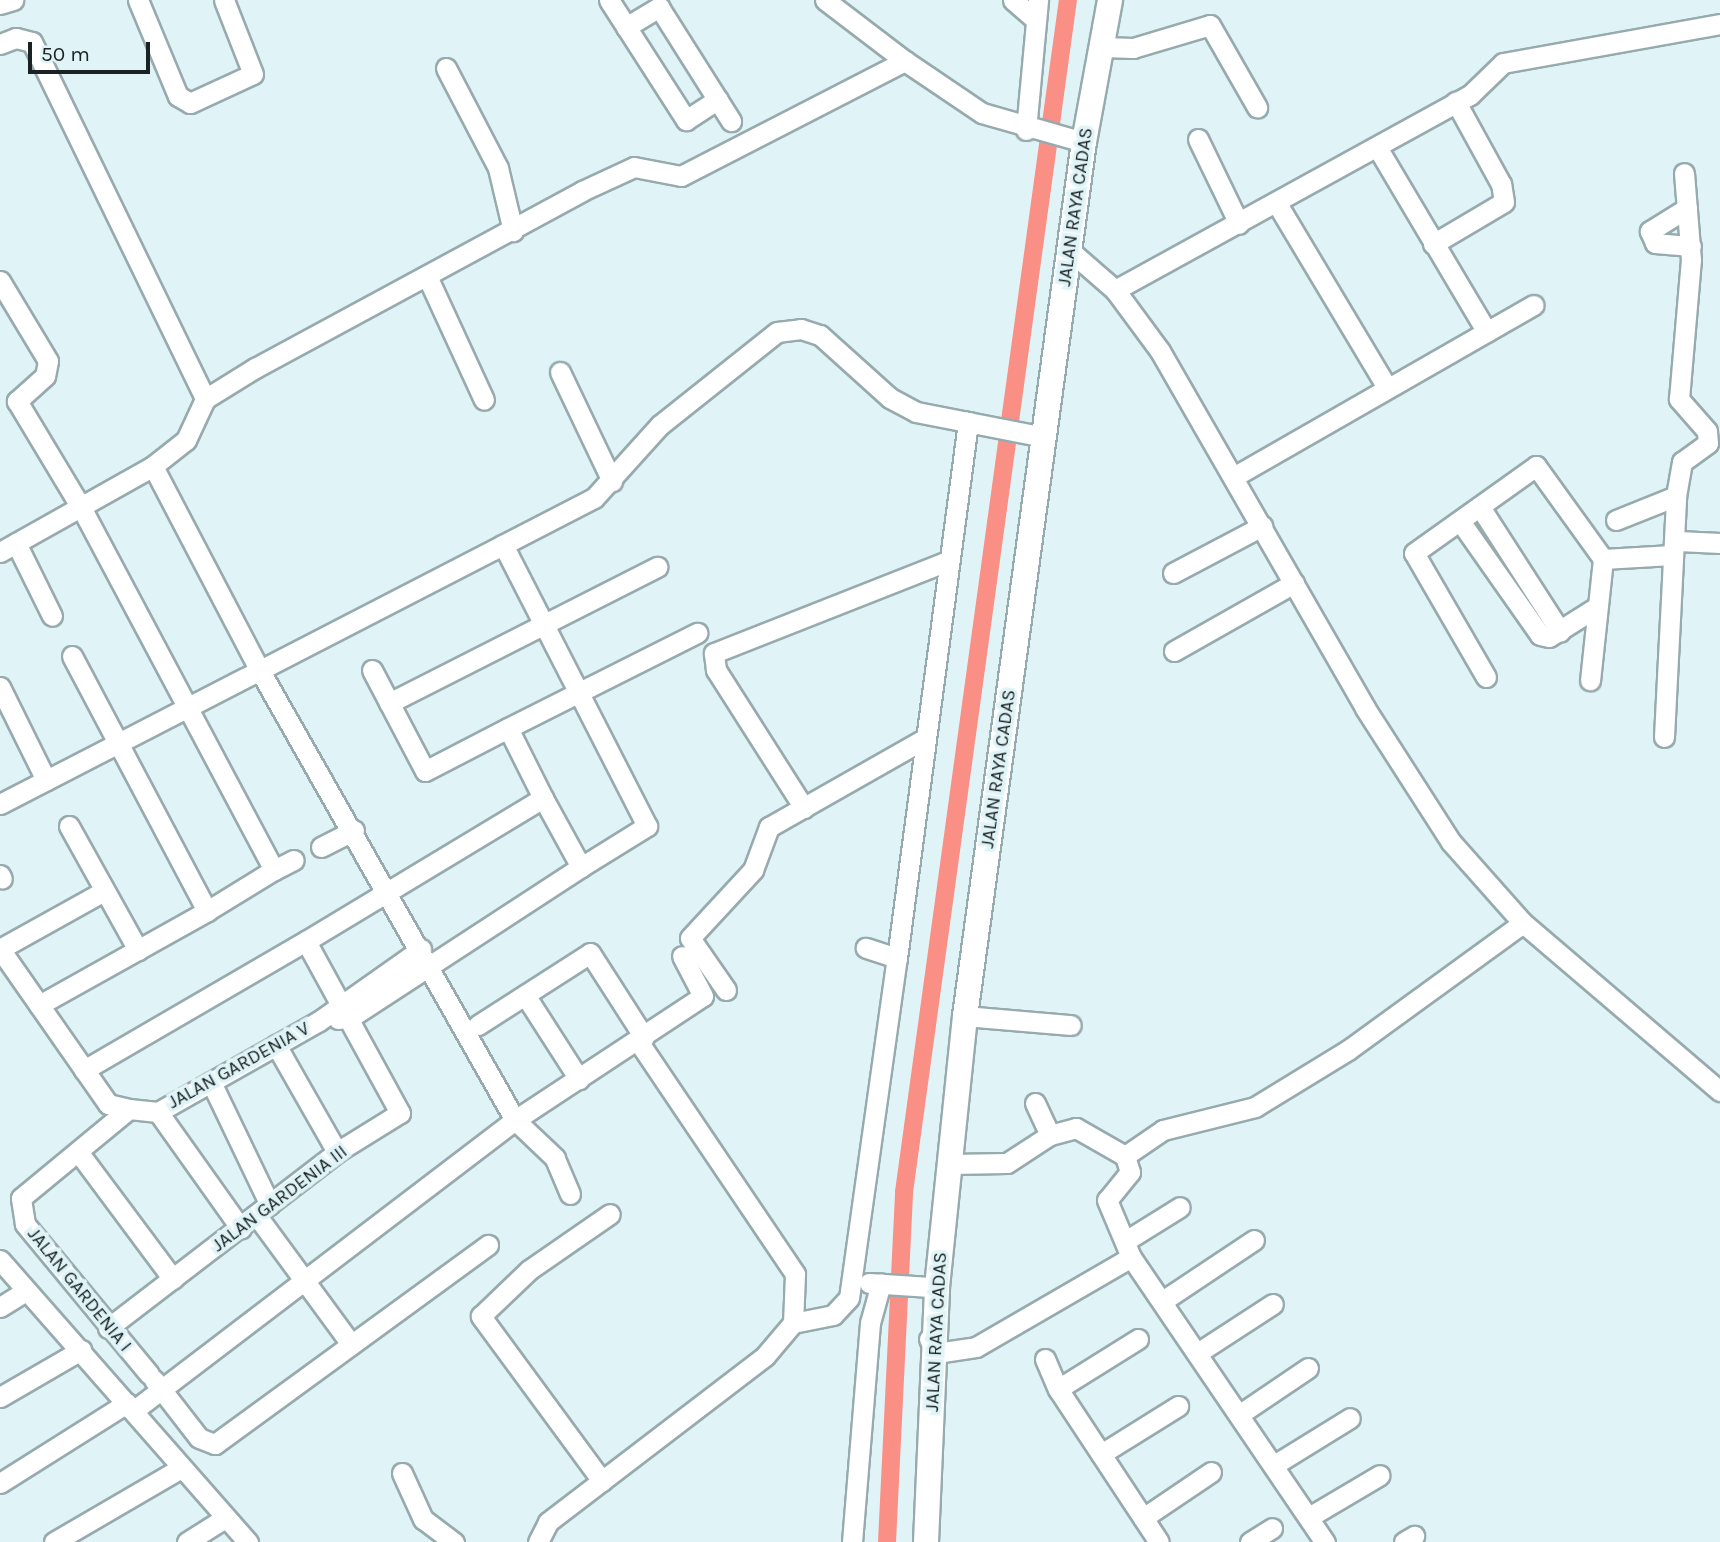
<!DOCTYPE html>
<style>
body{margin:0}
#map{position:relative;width:1720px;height:1542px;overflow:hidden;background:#e0f4f8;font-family:Karla,sans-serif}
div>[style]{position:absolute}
.canal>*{height:18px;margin:-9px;padding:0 9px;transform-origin:9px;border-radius:9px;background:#f98f85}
.roads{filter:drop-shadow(2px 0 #97aaae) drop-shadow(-2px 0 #97aaae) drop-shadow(0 2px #97aaae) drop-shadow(0 -2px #97aaae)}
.minor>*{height:19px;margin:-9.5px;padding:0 9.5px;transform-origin:9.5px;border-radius:9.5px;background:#fff}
.tertiary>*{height:24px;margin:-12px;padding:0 12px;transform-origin:12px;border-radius:12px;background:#fff}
span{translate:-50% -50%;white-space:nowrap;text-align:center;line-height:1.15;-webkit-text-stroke:7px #e0f4f8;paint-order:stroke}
.street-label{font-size:19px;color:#1a2223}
.scale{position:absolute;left:28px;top:42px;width:122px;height:32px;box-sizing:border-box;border:4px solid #1a2223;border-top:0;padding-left:9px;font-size:21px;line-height:24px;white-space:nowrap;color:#1a2223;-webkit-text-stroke:5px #e0f4f8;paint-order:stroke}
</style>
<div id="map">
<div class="canal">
<i style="left:887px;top:1542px;width:350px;rotate:-87.2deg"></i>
<i style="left:904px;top:1192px;width:1203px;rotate:-82.17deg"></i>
</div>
<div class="roads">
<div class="minor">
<i style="left:138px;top:0;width:104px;rotate:67.4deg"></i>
<i style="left:178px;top:96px;width:14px;rotate:30deg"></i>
<i style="left:190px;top:103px;width:69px;rotate:-24.7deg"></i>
<i style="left:253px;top:74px;width:79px;rotate:-111.4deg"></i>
<i style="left:609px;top:0;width:143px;rotate:57.3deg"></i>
<i style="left:686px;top:120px;width:38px;rotate:-33deg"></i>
<i style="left:825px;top:0;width:101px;rotate:37.3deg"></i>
<i style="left:1013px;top:0;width:29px;rotate:41deg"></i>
<i style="left:0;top:4px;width:14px;rotate:-17deg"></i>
<i style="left:626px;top:27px;width:39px;rotate:-31deg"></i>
<i style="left:659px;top:7px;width:135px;rotate:57.7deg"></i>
<i style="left:0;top:44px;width:17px;rotate:-21deg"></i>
<i style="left:16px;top:38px;width:16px;rotate:14deg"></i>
<i style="left:32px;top:42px;width:397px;rotate:64.1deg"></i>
<i style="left:1103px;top:47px;width:30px;rotate:2deg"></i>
<i style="left:1133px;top:48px;width:80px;rotate:-16.6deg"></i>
<i style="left:1210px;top:25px;width:95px;rotate:60.2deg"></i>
<i style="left:446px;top:68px;width:113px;rotate:62.5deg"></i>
<i style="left:498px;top:168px;width:65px;rotate:76.6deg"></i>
<i style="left:1026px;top:130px;width:131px;rotate:-84.7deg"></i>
<i style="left:1198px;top:139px;width:94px;rotate:64.2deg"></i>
<i style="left:1377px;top:147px;width:215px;rotate:59.3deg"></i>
<i style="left:1276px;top:202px;width:214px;rotate:59.1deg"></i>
<i style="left:1687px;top:208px;width:44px;rotate:148.1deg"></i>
<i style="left:1650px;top:231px;width:13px;rotate:67deg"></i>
<i style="left:1655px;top:243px;width:36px;rotate:5deg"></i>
<i style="left:1433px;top:244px;width:82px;rotate:-30.6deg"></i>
<i style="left:1504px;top:202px;width:18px;rotate:-99deg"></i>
<i style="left:1501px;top:184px;width:94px;rotate:-118.8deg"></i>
<i style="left:1069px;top:250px;width:61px;rotate:41deg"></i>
<i style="left:1115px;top:290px;width:76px;rotate:53.6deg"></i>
<i style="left:1160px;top:351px;width:412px;rotate:60.1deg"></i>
<i style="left:1365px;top:708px;width:159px;rotate:57.3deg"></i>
<i style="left:1451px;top:842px;width:108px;rotate:48.4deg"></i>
<i style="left:1523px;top:923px;width:259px;rotate:40.5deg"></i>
<i style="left:427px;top:276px;width:136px;rotate:65.3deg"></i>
<i style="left:0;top:281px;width:93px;rotate:59deg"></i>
<i style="left:48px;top:361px;width:15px;rotate:101deg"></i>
<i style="left:45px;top:376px;width:38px;rotate:138deg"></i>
<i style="left:17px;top:401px;width:126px;rotate:59deg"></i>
<i style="left:82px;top:509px;width:409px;rotate:62deg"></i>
<i style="left:274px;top:870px;width:22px;rotate:-27deg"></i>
<i style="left:1115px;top:290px;width:405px;rotate:-28.8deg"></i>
<i style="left:1470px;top:95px;width:46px;rotate:-44.1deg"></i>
<i style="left:1503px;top:63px;width:220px;rotate:-10.2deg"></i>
<i style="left:560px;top:372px;width:121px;rotate:64.5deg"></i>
<i style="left:1235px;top:476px;width:344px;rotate:-29.8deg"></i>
<i style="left:1480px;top:507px;width:148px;rotate:57.2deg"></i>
<i style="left:1616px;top:520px;width:65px;rotate:-21.8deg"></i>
<i style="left:1460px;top:521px;width:139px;rotate:54.9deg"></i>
<i style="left:1540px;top:635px;width:9px;rotate:13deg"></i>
<i style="left:1549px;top:637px;width:54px;rotate:-32.2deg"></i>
<i style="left:1678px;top:541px;width:42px;rotate:2.7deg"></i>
<i style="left:16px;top:543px;width:81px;rotate:63.7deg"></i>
<i style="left:0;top:552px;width:176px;rotate:-29.3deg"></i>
<i style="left:153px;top:466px;width:42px;rotate:-38.2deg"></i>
<i style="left:186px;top:440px;width:45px;rotate:-65.1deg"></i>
<i style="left:205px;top:399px;width:59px;rotate:-31.8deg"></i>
<i style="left:255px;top:368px;width:372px;rotate:-28.4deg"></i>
<i style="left:582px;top:191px;width:57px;rotate:-24.8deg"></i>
<i style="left:634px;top:167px;width:48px;rotate:10.8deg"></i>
<i style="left:681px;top:176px;width:252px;rotate:-27.2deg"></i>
<i style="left:905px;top:61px;width:93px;rotate:34deg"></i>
<i style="left:982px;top:113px;width:106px;rotate:15.9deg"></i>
<i style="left:1603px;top:559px;width:69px;rotate:-3.3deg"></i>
<i style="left:1173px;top:573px;width:101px;rotate:-27.8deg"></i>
<i style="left:1174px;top:651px;width:138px;rotate:-29.5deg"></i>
<i style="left:72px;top:656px;width:289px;rotate:62.1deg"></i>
<i style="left:207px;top:911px;width:79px;rotate:-31.5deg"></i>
<i style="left:372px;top:670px;width:114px;rotate:62.3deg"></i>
<i style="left:425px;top:771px;width:93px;rotate:-27.4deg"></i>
<i style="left:1486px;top:677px;width:143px;rotate:-120.1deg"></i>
<i style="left:1414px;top:553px;width:150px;rotate:-35.5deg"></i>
<i style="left:1536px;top:466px;width:115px;rotate:54.2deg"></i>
<i style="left:1603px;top:559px;width:122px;rotate:96.1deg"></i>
<i style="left:0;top:687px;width:104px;rotate:63.7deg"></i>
<i style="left:389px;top:703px;width:301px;rotate:-26.9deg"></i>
<i style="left:1664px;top:737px;width:241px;rotate:-87.1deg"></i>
<i style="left:1676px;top:496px;width:35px;rotate:-80deg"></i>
<i style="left:1682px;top:462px;width:32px;rotate:-36deg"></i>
<i style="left:1708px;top:443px;width:12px;rotate:-95deg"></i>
<i style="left:1707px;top:431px;width:43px;rotate:-131.2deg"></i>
<i style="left:1679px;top:399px;width:140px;rotate:-85.1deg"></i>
<i style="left:1691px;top:260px;width:87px;rotate:-94.6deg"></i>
<i style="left:543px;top:798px;width:78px;rotate:-116.6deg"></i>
<i style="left:508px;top:728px;width:212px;rotate:-26.7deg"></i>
<i style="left:0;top:804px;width:668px;rotate:-27.26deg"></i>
<i style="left:594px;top:498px;width:98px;rotate:-47.9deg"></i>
<i style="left:660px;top:425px;width:149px;rotate:-38.5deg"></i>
<i style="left:777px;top:332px;width:24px;rotate:-7deg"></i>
<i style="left:801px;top:329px;width:20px;rotate:18deg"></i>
<i style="left:820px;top:335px;width:94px;rotate:42deg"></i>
<i style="left:890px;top:398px;width:30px;rotate:28deg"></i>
<i style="left:916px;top:412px;width:131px;rotate:11deg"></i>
<i style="left:804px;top:808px;width:164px;rotate:-122.5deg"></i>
<i style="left:716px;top:670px;width:17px;rotate:-97deg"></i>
<i style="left:714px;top:653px;width:251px;rotate:-21.5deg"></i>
<i style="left:69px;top:826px;width:142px;rotate:60.9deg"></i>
<i style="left:321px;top:847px;width:37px;rotate:-27deg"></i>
<i style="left:0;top:875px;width:4px;rotate:63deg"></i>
<i style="left:104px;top:891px;width:119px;rotate:150.9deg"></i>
<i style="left:0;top:949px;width:189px;rotate:55.1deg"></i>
<i style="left:108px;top:1104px;width:22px;rotate:13deg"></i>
<i style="left:897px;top:958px;width:541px;rotate:-82.45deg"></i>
<i style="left:726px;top:990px;width:63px;rotate:-124.7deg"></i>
<i style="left:690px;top:938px;width:93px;rotate:-47.2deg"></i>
<i style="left:753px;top:870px;width:46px;rotate:-69.6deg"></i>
<i style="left:769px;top:827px;width:178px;rotate:-29.6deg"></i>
<i style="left:525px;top:995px;width:100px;rotate:57.3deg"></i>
<i style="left:39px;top:1005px;width:193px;rotate:-29.2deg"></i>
<i style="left:965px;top:1016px;width:106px;rotate:4.9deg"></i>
<i style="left:338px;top:1019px;width:13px;rotate:-9deg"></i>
<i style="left:351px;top:1017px;width:275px;rotate:-33.1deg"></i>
<i style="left:478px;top:1025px;width:133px;rotate:-32.7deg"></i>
<i style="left:590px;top:953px;width:100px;rotate:57.3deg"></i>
<i style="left:638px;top:1041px;width:281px;rotate:56deg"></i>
<i style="left:795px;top:1274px;width:49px;rotate:92.3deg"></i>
<i style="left:276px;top:1045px;width:123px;rotate:60.3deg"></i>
<i style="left:84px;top:1070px;width:257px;rotate:-30.2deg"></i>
<i style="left:211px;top:1082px;width:136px;rotate:64.4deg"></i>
<i style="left:1035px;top:1103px;width:35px;rotate:65deg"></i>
<i style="left:158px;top:1112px;width:185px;rotate:-29.5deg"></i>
<i style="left:319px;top:1021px;width:125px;rotate:-35.2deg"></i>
<i style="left:79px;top:1153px;width:157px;rotate:53.3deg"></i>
<i style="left:1125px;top:1156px;width:17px;rotate:73deg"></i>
<i style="left:1130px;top:1172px;width:36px;rotate:129deg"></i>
<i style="left:1107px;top:1200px;width:62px;rotate:67.2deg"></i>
<i style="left:950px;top:1164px;width:57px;rotate:-1deg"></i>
<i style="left:1007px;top:1163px;width:51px;rotate:-33.1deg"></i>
<i style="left:1050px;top:1135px;width:27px;rotate:-15deg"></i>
<i style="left:1076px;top:1128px;width:56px;rotate:29.7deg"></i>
<i style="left:1125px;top:1156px;width:46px;rotate:-34.4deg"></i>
<i style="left:1163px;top:1130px;width:95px;rotate:-14deg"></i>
<i style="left:1255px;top:1107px;width:109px;rotate:-31.5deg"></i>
<i style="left:1348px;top:1050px;width:216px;rotate:-36deg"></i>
<i style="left:570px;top:1194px;width:39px;rotate:-113deg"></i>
<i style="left:555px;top:1158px;width:55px;rotate:-136.5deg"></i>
<i style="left:515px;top:1120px;width:225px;rotate:-33.4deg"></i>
<i style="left:703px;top:996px;width:45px;rotate:-117.7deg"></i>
<i style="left:257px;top:1216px;width:159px;rotate:53.7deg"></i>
<i style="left:1127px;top:1240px;width:62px;rotate:-31.9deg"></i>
<i style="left:0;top:1260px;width:376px;rotate:48.7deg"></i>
<i style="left:869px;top:1283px;width:61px;rotate:3.8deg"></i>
<i style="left:1164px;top:1300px;width:108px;rotate:-33.7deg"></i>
<i style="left:0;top:1307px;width:31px;rotate:-32deg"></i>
<i style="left:108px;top:1328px;width:289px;rotate:-37.5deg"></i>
<i style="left:337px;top:1152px;width:74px;rotate:-31.8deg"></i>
<i style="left:400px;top:1113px;width:196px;rotate:-118.7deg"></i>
<i style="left:306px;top:941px;width:277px;rotate:-31.1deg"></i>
<i style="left:543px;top:798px;width:79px;rotate:61.2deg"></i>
<i style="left:581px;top:867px;width:78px;rotate:-31.8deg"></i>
<i style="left:647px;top:826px;width:316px;rotate:-117.1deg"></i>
<i style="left:929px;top:1339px;width:16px;rotate:63deg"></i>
<i style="left:936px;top:1353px;width:40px;rotate:-8.5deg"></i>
<i style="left:976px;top:1347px;width:179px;rotate:-30.1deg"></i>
<i style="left:1131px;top:1257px;width:345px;rotate:55.8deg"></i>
<i style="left:1138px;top:1339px;width:94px;rotate:148deg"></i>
<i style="left:1058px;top:1389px;width:183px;rotate:56.6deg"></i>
<i style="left:1199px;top:1352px;width:88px;rotate:-33deg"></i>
<i style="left:1045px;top:1359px;width:33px;rotate:67deg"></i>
<i style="left:149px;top:1374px;width:195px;rotate:-129.6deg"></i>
<i style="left:25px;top:1224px;width:26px;rotate:-99deg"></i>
<i style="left:21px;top:1198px;width:140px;rotate:-39.5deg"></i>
<i style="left:129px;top:1109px;width:29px;rotate:6deg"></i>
<i style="left:158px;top:1112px;width:143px;rotate:54.6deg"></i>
<i style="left:154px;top:1380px;width:73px;rotate:52.2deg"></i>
<i style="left:199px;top:1438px;width:17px;rotate:21deg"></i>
<i style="left:215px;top:1444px;width:338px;rotate:-36.1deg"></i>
<i style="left:0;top:1397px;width:94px;rotate:-30.1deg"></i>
<i style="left:133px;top:1411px;width:480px;rotate:-37.3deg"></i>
<i style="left:515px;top:1120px;width:516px;rotate:-119.59deg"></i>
<i style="left:260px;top:671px;width:231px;rotate:-117.6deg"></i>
<i style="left:1240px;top:1414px;width:82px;rotate:-34.1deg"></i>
<i style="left:1101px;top:1454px;width:91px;rotate:-31.9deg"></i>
<i style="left:1274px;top:1465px;width:89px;rotate:-31.7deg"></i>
<i style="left:402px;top:1473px;width:51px;rotate:65.5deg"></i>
<i style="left:423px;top:1519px;width:39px;rotate:37deg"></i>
<i style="left:602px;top:1481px;width:205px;rotate:-126.3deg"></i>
<i style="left:481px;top:1316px;width:66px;rotate:-43.8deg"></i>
<i style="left:529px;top:1270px;width:98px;rotate:-34.7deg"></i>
<i style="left:0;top:1483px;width:150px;rotate:-32.2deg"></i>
<i style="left:1309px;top:1517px;width:82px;rotate:-30.6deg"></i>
<i style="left:1143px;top:1518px;width:82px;rotate:-34.1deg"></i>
<i style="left:54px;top:1542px;width:147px;rotate:-30.2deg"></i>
<i style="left:187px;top:1542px;width:45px;rotate:-32.3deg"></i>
<i style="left:538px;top:1542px;width:22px;rotate:-63deg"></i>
<i style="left:548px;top:1522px;width:273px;rotate:-37.4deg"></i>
<i style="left:765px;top:1356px;width:43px;rotate:-49.7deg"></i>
<i style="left:793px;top:1323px;width:41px;rotate:-11.3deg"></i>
<i style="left:833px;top:1315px;width:23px;rotate:-47deg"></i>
<i style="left:849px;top:1298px;width:343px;rotate:-82deg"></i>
<i style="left:897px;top:958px;width:33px;rotate:-162deg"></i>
<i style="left:852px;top:1542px;width:220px;rotate:-85.3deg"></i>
<i style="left:870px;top:1323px;width:41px;rotate:-74.6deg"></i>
<i style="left:1250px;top:1542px;width:26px;rotate:-32deg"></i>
<i style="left:1404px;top:1542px;width:12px;rotate:-31deg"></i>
</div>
<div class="tertiary">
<i style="left:926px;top:1542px;width:255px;rotate:-87.5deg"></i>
<i style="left:937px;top:1287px;width:272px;rotate:-84.1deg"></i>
<i style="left:965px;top:1016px;width:882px;rotate:-82.25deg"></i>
<i style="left:1084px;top:142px;width:144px;rotate:-79.6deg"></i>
</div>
</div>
<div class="street-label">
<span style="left:1076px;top:207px;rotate:-82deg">JALAN RAYA CADAS</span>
<span style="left:999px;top:769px;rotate:-82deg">JALAN RAYA CADAS</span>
<span style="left:239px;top:1066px;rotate:-29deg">JALAN GARDENIA V</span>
<span style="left:280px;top:1199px;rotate:-37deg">JALAN GARDENIA III</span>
<span style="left:79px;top:1290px;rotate:51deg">JALAN GARDENIA I</span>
<span style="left:937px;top:1332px;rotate:-87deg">JALAN RAYA CADAS</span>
</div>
<div class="scale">50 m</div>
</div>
